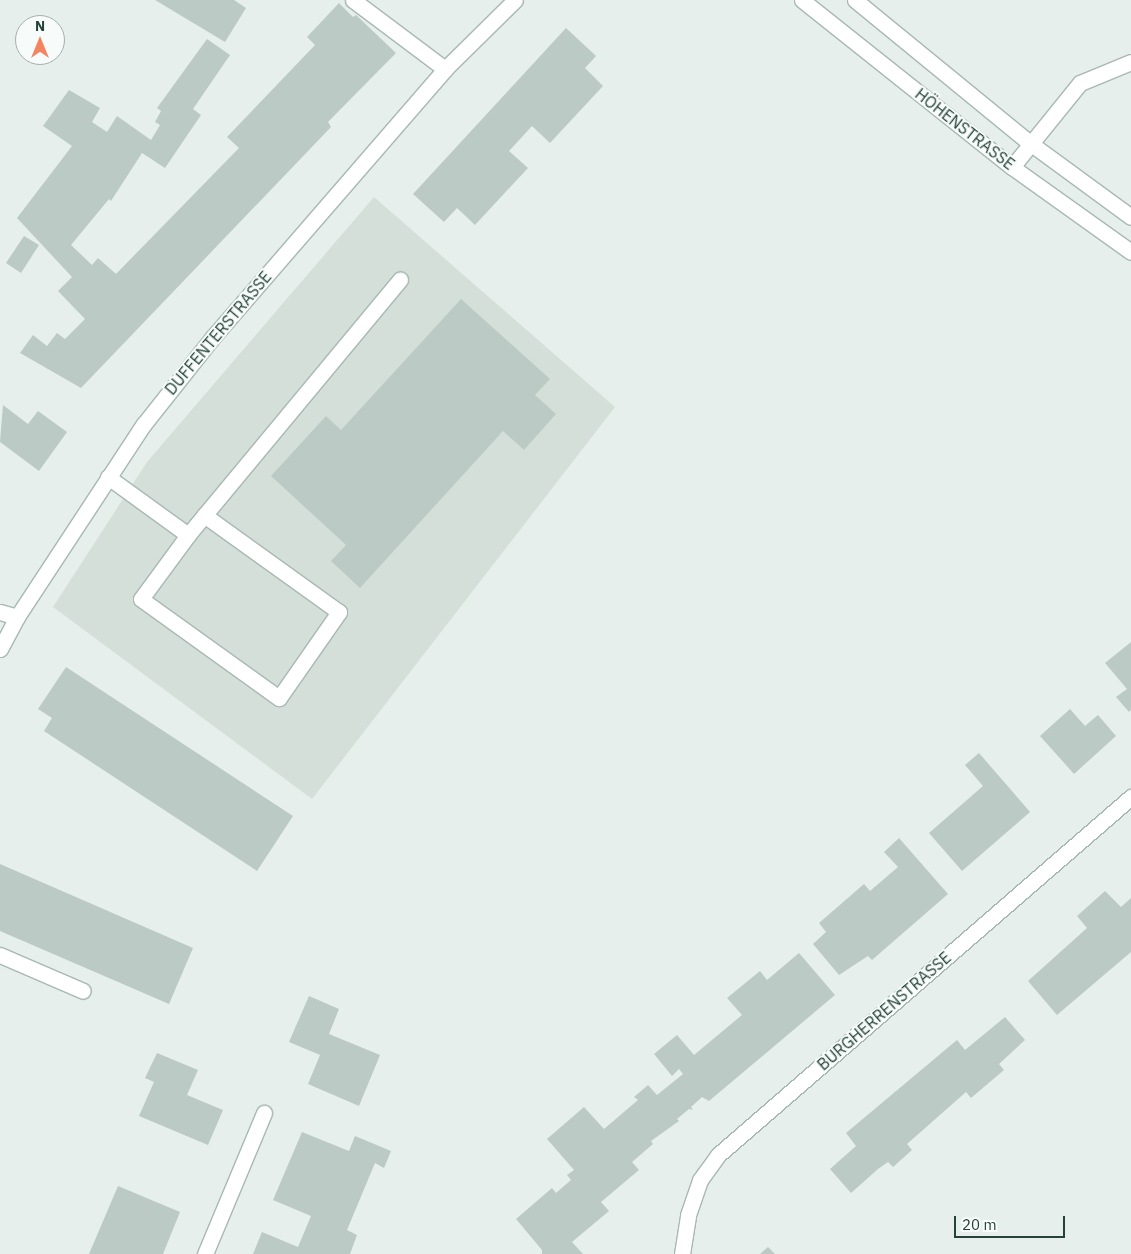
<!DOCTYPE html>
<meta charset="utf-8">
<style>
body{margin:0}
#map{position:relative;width:1131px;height:1254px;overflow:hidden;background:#e6efeb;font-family:"IBM Plex Sans",sans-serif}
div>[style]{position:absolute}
.built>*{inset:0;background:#d4dfda}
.building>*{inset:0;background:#bbcac4}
.roads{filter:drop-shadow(1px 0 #a8b8b2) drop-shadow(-1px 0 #a8b8b2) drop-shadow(0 1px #a8b8b2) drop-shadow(0 -1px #a8b8b2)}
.lane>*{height:15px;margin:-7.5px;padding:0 7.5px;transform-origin:7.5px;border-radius:7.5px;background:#fff}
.street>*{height:15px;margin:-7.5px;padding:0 7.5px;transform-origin:7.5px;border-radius:7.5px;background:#fff}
.secondary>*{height:15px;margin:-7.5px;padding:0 7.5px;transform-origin:7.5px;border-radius:7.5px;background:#fff}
span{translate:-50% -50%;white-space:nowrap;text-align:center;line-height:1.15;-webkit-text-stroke:4px #f7fbf9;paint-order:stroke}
.street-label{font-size:16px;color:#24423a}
.north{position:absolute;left:15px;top:15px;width:50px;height:50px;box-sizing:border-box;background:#f7fbf9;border:1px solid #a3b1ad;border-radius:50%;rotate:0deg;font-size:14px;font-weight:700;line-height:20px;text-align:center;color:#24423a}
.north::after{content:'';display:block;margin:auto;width:18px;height:22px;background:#f4845f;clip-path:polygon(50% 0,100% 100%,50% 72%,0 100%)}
.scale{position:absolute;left:954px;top:1216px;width:111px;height:22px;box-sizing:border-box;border:2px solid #24423a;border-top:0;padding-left:6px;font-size:15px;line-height:18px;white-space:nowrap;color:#24423a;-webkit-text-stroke:4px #f7fbf9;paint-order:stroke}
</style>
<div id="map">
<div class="built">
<i style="clip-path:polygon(374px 197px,615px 407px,312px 799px,53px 607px,147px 462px)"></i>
</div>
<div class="building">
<i style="clip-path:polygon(155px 0,234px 0,246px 8px,225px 42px)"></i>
<i style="clip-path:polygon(339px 3px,353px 17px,356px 15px,396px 53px,328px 122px,331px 127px,81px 388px,20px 353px,33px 335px,47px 346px,57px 333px,65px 339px,85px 319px,58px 291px,72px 277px,17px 218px,72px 146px,43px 126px,69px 90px,100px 108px,92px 122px,107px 132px,117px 116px,151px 140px,160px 125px,155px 122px,161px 111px,157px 108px,207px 39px,230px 55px,193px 109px,201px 115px,165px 168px,142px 153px,111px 201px,109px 199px,71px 245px,92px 265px,98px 258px,116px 274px,239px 148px,227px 137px,315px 45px,307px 37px)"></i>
<i style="clip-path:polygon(566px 28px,596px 56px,585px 68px,603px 86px,550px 143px,532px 126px,521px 138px,509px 151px,528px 168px,475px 225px,457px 208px,444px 222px,413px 194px)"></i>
<i style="clip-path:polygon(24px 236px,39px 245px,21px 273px,6px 263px)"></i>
<i style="clip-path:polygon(461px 299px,550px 379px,535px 395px,556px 414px,524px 450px,503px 431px,360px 588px,331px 561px,346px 545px,271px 476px,326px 416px,341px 430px)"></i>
<i style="clip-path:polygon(3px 405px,28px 424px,38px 411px,67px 432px,39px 471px,0 442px)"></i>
<i style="clip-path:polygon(1131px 642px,1131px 710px,1129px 712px,1116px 697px,1127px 689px,1105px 663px)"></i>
<i style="clip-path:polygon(66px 667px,293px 816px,257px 871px,44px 731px,52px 718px,38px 709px)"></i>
<i style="clip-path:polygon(1070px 709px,1085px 726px,1098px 715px,1116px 736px,1074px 774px,1040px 736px)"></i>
<i style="clip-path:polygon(979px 753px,1030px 812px,962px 871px,929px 833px,983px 786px,965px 765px)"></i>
<i style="clip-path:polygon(899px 838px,948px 894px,872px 960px,868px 956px,839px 975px,813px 944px,826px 932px,819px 923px,864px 884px,870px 891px,898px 867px,884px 852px)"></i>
<i style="clip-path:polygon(0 864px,193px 948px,169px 1004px,0 931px)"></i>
<i style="clip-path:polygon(1105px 891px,1121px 907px,1131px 898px,1131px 952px,1057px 1015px,1028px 981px,1087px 928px,1077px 916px)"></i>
<i style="clip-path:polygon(799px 953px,835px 995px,709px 1101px,702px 1097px,691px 1107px,693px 1110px,689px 1109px,677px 1119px,679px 1121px,651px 1141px,653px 1144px,632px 1162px,639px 1170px,601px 1202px,609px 1211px,572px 1242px,583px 1254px,542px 1254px,542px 1250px,516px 1219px,552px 1188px,556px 1193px,571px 1180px,567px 1175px,574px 1170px,547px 1139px,584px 1107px,604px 1129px,638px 1100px,634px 1097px,648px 1085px,657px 1095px,683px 1074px,679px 1069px,672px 1076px,654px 1054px,677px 1035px,694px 1055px,742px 1015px,727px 998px,760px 971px,767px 980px)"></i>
<i style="clip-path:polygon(309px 996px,339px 1009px,329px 1034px,380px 1055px,359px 1106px,308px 1084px,320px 1055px,289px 1042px)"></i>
<i style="clip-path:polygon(1005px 1017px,1025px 1040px,999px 1064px,1004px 1070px,971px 1098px,966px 1092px,907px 1144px,912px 1150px,893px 1167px,888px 1162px,878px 1169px,851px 1193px,830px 1169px,856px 1146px,846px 1133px,957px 1040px,965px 1050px)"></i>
<i style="clip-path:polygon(157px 1053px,198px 1070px,187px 1095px,223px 1110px,208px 1145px,139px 1116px,154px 1082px,145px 1078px)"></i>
<i style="clip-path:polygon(302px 1132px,349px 1151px,355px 1136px,391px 1151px,384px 1168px,375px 1163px,347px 1230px,357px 1235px,350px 1254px,253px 1254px,262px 1232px,298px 1247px,311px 1216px,273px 1200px)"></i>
<i style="clip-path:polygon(118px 1186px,180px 1212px,163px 1254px,89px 1254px)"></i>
<i style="clip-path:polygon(768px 1247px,775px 1254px,760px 1254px)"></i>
</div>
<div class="roads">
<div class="lane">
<i style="left:1012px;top:167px;width:108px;rotate:-51deg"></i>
<i style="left:1080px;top:83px;width:55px;rotate:-22.4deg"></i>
<i style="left:108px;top:477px;width:99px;rotate:35.9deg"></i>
<i style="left:188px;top:535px;width:79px;rotate:126.3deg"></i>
<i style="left:141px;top:599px;width:170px;rotate:35.7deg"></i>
<i style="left:279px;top:698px;width:105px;rotate:-55.1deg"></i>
<i style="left:339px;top:612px;width:166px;rotate:-144.3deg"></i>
<i style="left:188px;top:535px;width:332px;rotate:-50.3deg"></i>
<i style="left:0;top:955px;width:90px;rotate:23.4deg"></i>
</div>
<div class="street">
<i style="left:353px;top:0;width:115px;rotate:36.9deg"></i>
<i style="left:0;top:612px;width:18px;rotate:16deg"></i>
<i style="left:0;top:649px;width:36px;rotate:-62deg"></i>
<i style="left:17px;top:617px;width:231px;rotate:-56.7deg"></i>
<i style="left:144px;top:424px;width:111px;rotate:-51.6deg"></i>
<i style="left:213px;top:337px;width:354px;rotate:-49.1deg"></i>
<i style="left:445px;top:69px;width:98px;rotate:-44.6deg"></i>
<i style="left:205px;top:1254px;width:153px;rotate:-67.3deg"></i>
<i style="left:682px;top:1254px;width:39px;rotate:-81deg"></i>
<i style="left:688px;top:1215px;width:37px;rotate:-71deg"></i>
<i style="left:700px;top:1180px;width:31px;rotate:-54deg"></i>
<i style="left:718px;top:1155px;width:547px;rotate:-40.92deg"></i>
</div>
<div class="secondary">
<i style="left:802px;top:0;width:268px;rotate:38.5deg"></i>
<i style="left:1012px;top:167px;width:146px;rotate:35.5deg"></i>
<i style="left:855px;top:0;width:226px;rotate:39.3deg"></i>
<i style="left:1030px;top:143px;width:125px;rotate:36.2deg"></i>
</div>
</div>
<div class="street-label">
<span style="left:965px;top:129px;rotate:38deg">HÖHENSTRASSE</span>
<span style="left:218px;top:333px;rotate:-50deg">DUFFENTERSTRASSE</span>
<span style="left:884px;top:1011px;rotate:-41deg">BURGHERRENSTRASSE</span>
</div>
<div class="north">N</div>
<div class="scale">20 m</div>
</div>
